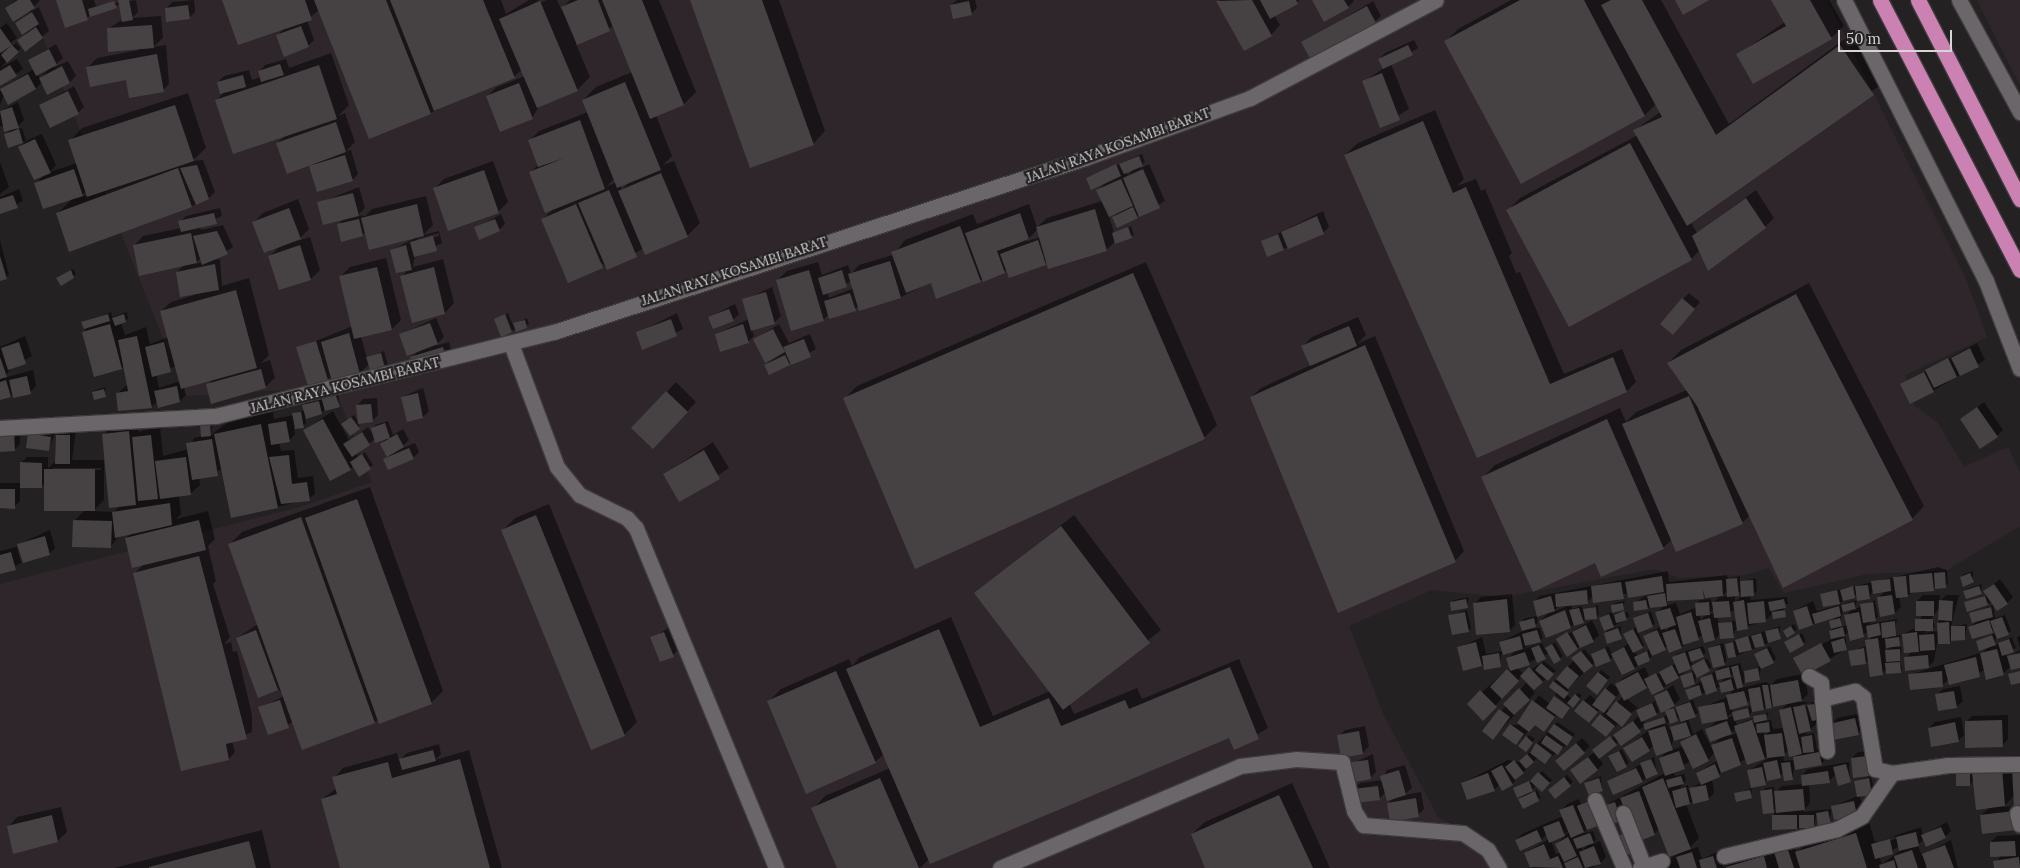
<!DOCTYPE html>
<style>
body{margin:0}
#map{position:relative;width:2020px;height:868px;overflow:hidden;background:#242123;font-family:Lora,serif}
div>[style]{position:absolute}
.built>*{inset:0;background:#2f262c}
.shadow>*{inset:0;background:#0007}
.building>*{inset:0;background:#464244}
.roads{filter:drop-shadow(1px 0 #3d3b3c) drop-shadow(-1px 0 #3d3b3c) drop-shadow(0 1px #3d3b3c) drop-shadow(0 -1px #3d3b3c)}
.street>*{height:15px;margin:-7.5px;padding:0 7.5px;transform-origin:7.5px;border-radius:7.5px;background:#6b6669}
.secondary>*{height:15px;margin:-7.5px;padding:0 7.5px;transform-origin:7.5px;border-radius:7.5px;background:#6b6669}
.highway>*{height:15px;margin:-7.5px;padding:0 7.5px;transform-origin:7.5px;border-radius:7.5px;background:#cc81b3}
span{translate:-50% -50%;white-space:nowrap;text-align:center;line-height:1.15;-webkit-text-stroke:4.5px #242123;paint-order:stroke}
.street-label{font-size:14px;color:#d7d5d6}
.scale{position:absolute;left:1838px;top:30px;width:114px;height:22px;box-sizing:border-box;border:2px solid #d7d5d6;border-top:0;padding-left:6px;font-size:15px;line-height:18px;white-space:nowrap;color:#d7d5d6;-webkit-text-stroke:4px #242123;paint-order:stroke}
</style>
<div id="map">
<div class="built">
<i style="clip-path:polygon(28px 0,1827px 0,1966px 279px,1987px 337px,1905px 375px,1915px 406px,1938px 423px,1964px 467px,2008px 447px,2020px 472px,2020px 526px,1947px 570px,1868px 574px,1784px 593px,1769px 568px,1745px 575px,1679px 578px,1655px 569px,1504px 597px,1432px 590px,1349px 626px,1384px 716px,1438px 817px,1490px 845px,1501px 868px,0 868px,0 584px,300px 507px,372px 482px,334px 387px,186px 396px)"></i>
<i style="clip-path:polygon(1977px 0,2020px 0,2020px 85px,2007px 60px)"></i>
</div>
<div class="shadow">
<i style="clip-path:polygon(16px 0,40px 0,31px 11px,39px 7px,49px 31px,25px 50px,18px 41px,29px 30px,16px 24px,31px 12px,6px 8px)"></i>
<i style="clip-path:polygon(57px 0,94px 0,96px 6px,136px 0,138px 12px,132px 18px,161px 16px,163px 38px,153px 47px,166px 45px,169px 84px,163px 90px,88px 67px,97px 58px,139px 50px,108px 29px,123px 19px,120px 4px,66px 26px)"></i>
<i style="clip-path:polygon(194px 0,195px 12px,189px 18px,166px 9px,172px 2px)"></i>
<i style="clip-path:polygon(evenodd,223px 0,501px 0,506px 14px,529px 0,540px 0,514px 14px,547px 0,557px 0,561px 9px,570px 0,659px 0,696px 92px,684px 104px,656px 115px,672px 156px,663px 165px,674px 161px,700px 223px,687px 236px,644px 248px,608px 268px,543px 219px,554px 208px,531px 172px,539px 164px,530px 140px,539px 131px,588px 112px,583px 100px,596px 87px,632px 72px,614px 26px,576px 44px,590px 77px,577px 90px,540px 105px,532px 118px,487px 96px,497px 87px,525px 76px,522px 69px,514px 77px,430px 113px,319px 10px,307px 20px,314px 40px,308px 46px,277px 36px,285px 27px,223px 0,615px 178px,616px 182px,606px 187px,615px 178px,223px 0,630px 181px,622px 190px,620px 185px,630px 181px)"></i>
<i style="clip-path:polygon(691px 0,779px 0,825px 131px,813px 144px)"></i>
<i style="clip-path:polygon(957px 0,975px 0,977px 8px,971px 14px,951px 5px)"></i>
<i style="clip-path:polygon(1219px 0,1300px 0,1274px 15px,1280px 25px,1271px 35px)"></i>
<i style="clip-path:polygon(1313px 0,1353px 0,1354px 1px,1348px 7px)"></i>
<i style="clip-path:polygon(1511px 0,1661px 0,1729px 124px,1853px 33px,1886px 81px,1690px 221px,1697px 233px,1756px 190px,1774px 218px,1765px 227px,1700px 250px,1691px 259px,1508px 210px,1520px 198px,1638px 135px,1635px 130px,1660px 112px,1656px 104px,1645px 115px,1521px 182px,1446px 41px,1458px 29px)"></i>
<i style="clip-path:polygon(1772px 0,1829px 0,1844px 26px,1831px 38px,1738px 54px,1785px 22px)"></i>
<i style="clip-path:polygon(1373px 1px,1381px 16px,1375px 22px,1303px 43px)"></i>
<i style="clip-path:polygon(7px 23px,17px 38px,0 51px,3px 54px,16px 43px,21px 48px,0 68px,17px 59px,23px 69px,0 85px,0 28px)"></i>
<i style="clip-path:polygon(1414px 40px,1418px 48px,1391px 64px,1409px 109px,1381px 126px,1364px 81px,1384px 68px,1379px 59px,1385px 53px)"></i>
<i style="clip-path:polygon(evenodd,56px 44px,63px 58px,52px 68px,68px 61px,76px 76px,70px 82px,42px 82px,36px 88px,4px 94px,0 105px,0 90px,34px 69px,30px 60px,56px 44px,51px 67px,40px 78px,37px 74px,51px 67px)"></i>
<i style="clip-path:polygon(331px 53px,349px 105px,338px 116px,345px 113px,355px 142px,346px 151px,351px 150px,358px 174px,352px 180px,311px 167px,316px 162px,277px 143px,286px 135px,217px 100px,225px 91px,218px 82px,224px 76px,249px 70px,252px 80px,261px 77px,259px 72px,265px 65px,286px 59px,289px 68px)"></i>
<i style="clip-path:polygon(74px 86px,84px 107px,78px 113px,41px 105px)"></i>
<i style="clip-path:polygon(evenodd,188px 93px,206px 148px,192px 161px,203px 160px,215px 192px,209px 198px,192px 206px,57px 214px,73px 198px,36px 183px,44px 175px,20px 147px,26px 141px,42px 134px,56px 165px,50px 172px,77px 163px,70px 141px,82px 128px,188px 93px,86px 191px,87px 195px,80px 197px,86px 191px)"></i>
<i style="clip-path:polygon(18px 102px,24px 120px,15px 130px,22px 128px,26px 141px,9px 146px,5px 135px,11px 129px,0 126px,0 111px)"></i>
<i style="clip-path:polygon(1435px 110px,1464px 179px,1457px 186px,1476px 179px,1481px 191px,1485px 189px,1512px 253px,1509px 256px,1516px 273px,1520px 272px,1564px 374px,1622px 349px,1636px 382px,1627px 391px,1565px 417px,1418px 322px,1345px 155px,1358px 143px)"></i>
<i style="clip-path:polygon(evenodd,1142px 154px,1145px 162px,1139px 169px,1149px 164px,1165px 201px,1137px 217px,1113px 217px,1119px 211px,1109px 216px,1114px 233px,1131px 226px,1134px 235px,1116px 241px,1106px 250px,1047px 262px,1009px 277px,1007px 270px,937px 297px,931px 282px,901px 297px,829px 314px,823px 320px,778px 280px,787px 271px,818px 262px,822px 275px,848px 265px,851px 274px,859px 265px,893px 255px,905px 240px,973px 214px,977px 224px,1029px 204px,1037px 227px,1047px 218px,1102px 201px,1098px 190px,1106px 182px,1087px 178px,1142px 154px,1135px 168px,1128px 175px,1126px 173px,1135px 168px,1142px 154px,1038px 229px,1040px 237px,1025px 242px,1038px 229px,1142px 154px,852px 281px,854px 288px,829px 298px,827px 292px,852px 281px)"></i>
<i style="clip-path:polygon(493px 161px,508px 202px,498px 212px,434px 189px,444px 179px)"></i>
<i style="clip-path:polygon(0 162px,9px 187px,0 194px)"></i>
<i style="clip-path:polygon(evenodd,359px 187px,365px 208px,358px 215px,365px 216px,372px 209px,426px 196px,433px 225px,423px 235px,439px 231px,442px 243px,415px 255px,413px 267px,443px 259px,454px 303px,445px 313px,413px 321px,402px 276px,409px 269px,392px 250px,417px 237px,366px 232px,362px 235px,339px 224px,344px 218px,319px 203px,359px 187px,439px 233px,439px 236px,417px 242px,417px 239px,439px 233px)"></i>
<i style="clip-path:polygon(19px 189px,23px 201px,0 213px,0 197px)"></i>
<i style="clip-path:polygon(298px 199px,309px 229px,297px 241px,310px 237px,320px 270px,311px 279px,270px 256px,280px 246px,254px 222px,263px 213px)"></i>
<i style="clip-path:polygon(evenodd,220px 208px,222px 216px,200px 226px,201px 230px,223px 225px,233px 247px,213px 260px,220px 259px,222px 286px,249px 278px,269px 355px,261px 363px,270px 360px,275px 378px,265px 387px,208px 385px,213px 379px,184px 387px,186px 395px,180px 401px,158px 401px,151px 407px,117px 394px,128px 384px,124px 365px,122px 368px,83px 332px,89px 326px,83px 322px,111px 312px,112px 317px,127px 312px,128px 319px,121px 323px,125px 335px,146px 327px,150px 344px,168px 337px,161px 311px,171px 302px,194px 295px,177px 272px,184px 265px,134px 246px,143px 236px,181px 228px,180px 222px,186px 216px,220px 208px,201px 258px,202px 262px,195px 264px,201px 258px,220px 208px,176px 366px,180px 381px,159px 388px,156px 374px,176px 366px)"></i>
<i style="clip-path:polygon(1323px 211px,1329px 227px,1323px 233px,1284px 249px,1263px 241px)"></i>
<i style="clip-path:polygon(501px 214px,505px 224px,499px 230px,476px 228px)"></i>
<i style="clip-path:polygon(0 240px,9px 275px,0 280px)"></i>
<i style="clip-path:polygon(386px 258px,401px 320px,392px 329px,361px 336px,367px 358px,384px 351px,388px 365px,369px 364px,360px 373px,327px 379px,298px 348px,353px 326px,341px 276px,350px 267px)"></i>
<i style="clip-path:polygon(1146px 262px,1217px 425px,1204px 438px,845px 398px,857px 386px)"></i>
<i style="clip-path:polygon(73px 269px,76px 274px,61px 284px,58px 278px)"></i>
<i style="clip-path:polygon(1809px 283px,1924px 506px,1912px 519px,1750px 515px,1742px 523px,1672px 539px,1663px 548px,1596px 561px,1482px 478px,1495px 465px,1620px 408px,1626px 422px,1636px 412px,1687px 390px,1668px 363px,1681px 350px)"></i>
<i style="clip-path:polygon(772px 287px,781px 316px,774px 323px,752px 329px,754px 336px,748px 342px,716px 334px,749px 319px,744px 300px)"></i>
<i style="clip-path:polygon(1689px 293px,1700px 302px,1678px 327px,1683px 299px)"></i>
<i style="clip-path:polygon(735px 304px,739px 314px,733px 320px,710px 317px)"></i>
<i style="clip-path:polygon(508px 313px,513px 325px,527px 318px,529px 324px,511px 331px,496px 319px)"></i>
<i style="clip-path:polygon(677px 313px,683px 329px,643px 348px,637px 333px)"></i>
<i style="clip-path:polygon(1358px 317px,1366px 335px,1357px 344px,1375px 336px,1464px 551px,1455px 561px,1251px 397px,1261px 388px,1311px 365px,1303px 346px,1312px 337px)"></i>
<i style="clip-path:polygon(436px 318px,444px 337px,435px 346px,449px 342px,451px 350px,445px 356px,412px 358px,419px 350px,401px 334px)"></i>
<i style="clip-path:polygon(779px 324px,789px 343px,810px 334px,816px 349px,789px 364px,768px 363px,786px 351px,766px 361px,755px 339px)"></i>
<i style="clip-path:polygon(25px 336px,32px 356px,11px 368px,4px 378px,33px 370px,36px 386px,30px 392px,0 399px,0 347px)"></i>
<i style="clip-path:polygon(1977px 343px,1985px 360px,1933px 391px,1902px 384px)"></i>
<i style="clip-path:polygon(676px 382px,696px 402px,663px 438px,633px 428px)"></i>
<i style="clip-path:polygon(106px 387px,105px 396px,93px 392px,96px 390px)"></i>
<i style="clip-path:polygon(423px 388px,429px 411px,423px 417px,402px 397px)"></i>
<i style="clip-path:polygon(evenodd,338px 391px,339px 406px,305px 417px,306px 424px,294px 428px,295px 434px,289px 441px,279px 443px,281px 451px,294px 450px,298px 478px,313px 476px,315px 493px,309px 499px,277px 507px,223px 469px,199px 478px,200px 485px,190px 494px,179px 496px,181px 514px,176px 519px,208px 511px,215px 539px,208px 546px,216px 581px,213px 584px,230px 637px,224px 644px,231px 642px,233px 652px,237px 651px,252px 715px,252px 732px,232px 741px,235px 752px,229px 759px,135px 573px,144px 564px,126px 538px,132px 533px,120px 535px,111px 546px,74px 521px,85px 510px,46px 482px,41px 487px,20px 486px,20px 501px,14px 507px,0 507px,0 483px,21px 483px,21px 463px,27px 457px,48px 457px,48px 468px,57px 460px,56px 436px,63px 430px,76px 430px,72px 460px,104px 460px,104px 500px,93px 511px,114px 512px,121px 505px,104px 435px,113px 425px,138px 423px,139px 432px,160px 426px,163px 456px,189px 449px,194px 438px,202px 436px,201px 425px,213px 421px,211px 435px,228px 422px,273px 412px,274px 419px,294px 415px,305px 410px,306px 403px,338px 391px,53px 468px,101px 468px,101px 470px,53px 470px,53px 468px)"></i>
<i style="clip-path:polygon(377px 398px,378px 415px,372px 421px,359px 422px,359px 428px,345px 421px,354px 415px,359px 422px,357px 406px,363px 399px)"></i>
<i style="clip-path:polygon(1984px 402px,2003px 430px,1997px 436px,1962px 419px)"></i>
<i style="clip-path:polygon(333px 411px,349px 440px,368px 427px,373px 435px,375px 425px,388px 421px,393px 435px,403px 429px,409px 440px,400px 449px,415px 443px,419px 452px,413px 458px,385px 459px,388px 456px,381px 444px,388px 437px,375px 439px,356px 453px,358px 457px,365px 452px,373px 465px,359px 475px,354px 465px,350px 469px,305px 430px)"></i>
<i style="clip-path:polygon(20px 427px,20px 444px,14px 450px,0 450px)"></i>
<i style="clip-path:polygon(56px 431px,48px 450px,29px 434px)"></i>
<i style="clip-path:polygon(713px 442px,729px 468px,679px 501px,664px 474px)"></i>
<i style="clip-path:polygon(370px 487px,443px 691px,431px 703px,374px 722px,293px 722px,269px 734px,260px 708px,284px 696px,237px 638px,258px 624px,229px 545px,242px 532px)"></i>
<i style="clip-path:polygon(549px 504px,637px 722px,625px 734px,591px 748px,503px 530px,515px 518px)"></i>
<i style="clip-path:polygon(1074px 515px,1161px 630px,1069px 703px,1074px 714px,1137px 688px,1142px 699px,1239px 659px,1268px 728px,1234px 748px,1230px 737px,929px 859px,920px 868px,838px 868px,813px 809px,825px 796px,890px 768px,884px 754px,875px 762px,768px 702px,781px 689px,849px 659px,852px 666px,860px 657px,951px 617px,993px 716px,1050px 691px,976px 593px)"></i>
<i style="clip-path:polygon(50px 530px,55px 548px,49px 554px,19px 544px)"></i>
<i style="clip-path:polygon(17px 547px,21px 563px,0 573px,0 551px)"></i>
<i style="clip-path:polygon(1938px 567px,1947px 570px,1948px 584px,1899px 597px,1901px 607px,1895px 613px,1878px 598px,1885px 591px,1872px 592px,1869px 598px,1858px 594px,1839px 603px,1821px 594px)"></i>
<i style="clip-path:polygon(evenodd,1668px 571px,1669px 582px,1727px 575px,1728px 579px,1740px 576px,1740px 582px,1756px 578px,1757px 592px,1750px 595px,1751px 600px,1787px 597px,1788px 604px,1783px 604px,1786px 615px,1773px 613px,1765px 621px,1735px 630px,1733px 637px,1721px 633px,1715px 639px,1703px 635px,1681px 647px,1668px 646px,1634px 668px,1614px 656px,1610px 660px,1592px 655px,1608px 646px,1612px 655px,1629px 643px,1625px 634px,1637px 627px,1634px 619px,1651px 611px,1655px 624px,1638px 632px,1644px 645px,1635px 651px,1637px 656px,1650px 649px,1645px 636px,1661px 626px,1657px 613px,1665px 605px,1647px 608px,1634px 603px,1652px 592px,1593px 596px,1587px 602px,1571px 604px,1572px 609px,1582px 606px,1583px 611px,1598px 605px,1599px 615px,1546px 636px,1540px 621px,1549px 612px,1534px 602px,1540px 596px,1668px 571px,1728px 590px,1728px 596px,1721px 597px,1728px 590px,1668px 571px,1742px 591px,1742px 596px,1735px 602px,1735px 595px,1742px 591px,1668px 571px,1721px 595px,1712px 605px,1711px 599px,1699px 600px,1697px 607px,1680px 614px,1676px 603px,1664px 606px,1669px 599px,1721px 595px,1668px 571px,1570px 605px,1553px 612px,1559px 606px,1570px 605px,1668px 571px,1714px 609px,1714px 613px,1708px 614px,1714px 609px,1668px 571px,1777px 609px,1771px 614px,1771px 610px,1777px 609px,1668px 571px,1735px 610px,1737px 620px,1719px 625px,1717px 617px,1735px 610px,1668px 571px,1699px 614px,1707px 614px,1701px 620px,1699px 614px,1668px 571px,1672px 625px,1666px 631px,1664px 628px,1672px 625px)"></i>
<i style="clip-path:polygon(1973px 571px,1973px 581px,1961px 577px,1964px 574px)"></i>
<i style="clip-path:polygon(2000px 579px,2013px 597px,2007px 603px,1966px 603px,1987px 595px,1985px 591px)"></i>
<i style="clip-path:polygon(1982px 584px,1981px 593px,1964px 591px,1967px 589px)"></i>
<i style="clip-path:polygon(1512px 594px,1515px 625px,1509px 631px,1475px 603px,1481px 597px)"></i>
<i style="clip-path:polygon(evenodd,1923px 595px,1940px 595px,1940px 601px,1946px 595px,1959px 595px,1951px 627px,1967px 624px,1965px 639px,1937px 643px,1934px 661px,1928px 667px,1906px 658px,1912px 651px,1903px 634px,1917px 627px,1922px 615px,1917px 601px,1923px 595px,1940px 608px,1938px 631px,1923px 633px,1935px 627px,1932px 617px,1940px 608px)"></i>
<i style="clip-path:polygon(1469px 597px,1467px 606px,1451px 602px,1454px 600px)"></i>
<i style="clip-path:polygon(evenodd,1857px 600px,1855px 609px,1875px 600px,1878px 617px,1868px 624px,1897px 619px,1894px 636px,1901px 635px,1897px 647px,1902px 647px,1899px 660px,1903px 669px,1887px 669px,1882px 674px,1869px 659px,1866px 663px,1850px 651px,1867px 646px,1872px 635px,1868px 632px,1851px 639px,1849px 631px,1842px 638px,1846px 637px,1846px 649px,1804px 674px,1808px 694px,1800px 702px,1817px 702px,1816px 724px,1805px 735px,1814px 733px,1817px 749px,1825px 747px,1827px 758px,1821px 764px,1794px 769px,1792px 779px,1784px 773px,1752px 787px,1751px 797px,1736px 794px,1752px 788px,1748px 771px,1770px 757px,1746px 759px,1725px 770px,1712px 779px,1714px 793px,1708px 799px,1686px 804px,1699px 838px,1687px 850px,1698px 847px,1702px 859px,1719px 851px,1724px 868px,1732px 860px,1773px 848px,1774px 853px,1793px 842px,1797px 853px,1809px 840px,1869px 822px,1875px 842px,1921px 827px,1923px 835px,1947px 822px,1951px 831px,1945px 837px,1924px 839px,1918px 845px,1922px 856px,1951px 840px,1958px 868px,1928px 868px,1926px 863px,1926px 868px,1650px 868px,1686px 850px,1659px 829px,1654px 834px,1627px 813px,1576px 835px,1593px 831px,1596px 840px,1592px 844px,1600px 841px,1606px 857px,1600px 863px,1591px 868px,1533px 868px,1525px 853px,1549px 839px,1547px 834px,1541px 840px,1516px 840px,1522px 834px,1563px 816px,1561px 811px,1567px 804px,1579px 799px,1581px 804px,1598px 795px,1602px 807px,1665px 773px,1660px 758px,1668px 751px,1654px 745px,1649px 750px,1625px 748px,1656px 725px,1645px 726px,1619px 741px,1599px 758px,1603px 764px,1597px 770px,1572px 770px,1639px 716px,1636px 709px,1612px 729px,1601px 715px,1604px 712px,1600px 709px,1595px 715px,1584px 701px,1590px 695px,1597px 701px,1611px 683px,1619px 689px,1617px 684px,1623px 678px,1645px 667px,1649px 676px,1660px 673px,1676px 663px,1676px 654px,1703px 646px,1706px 653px,1691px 660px,1693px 666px,1707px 658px,1712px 667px,1696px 677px,1695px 683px,1682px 677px,1695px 670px,1693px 666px,1663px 688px,1648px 685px,1626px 698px,1639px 709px,1655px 701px,1659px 712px,1643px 720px,1645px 724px,1668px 715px,1671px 707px,1655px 697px,1673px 685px,1680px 699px,1671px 708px,1693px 700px,1698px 713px,1688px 718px,1693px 734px,1702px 729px,1714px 752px,1713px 745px,1722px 736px,1706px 730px,1720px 719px,1700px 708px,1728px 697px,1734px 688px,1722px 692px,1721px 686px,1701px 694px,1687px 691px,1719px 668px,1740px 663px,1743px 673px,1761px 666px,1755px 654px,1770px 646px,1776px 659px,1761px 668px,1759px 679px,1745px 681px,1741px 688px,1766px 682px,1771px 685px,1777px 679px,1803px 674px,1795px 658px,1838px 636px,1831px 631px,1835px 617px,1812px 624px,1794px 611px,1813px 601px,1817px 611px,1857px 600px,1852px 609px,1846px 616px,1848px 625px,1839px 627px,1843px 611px,1852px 609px,1857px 600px,1884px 636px,1890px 636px,1885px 641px,1884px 636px,1857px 600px,1885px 646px,1891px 646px,1886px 651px,1885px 646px,1857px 600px,1734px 673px,1735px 677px,1728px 679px,1734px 673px,1857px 600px,1726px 677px,1718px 685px,1717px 679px,1726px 677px,1857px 600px,1620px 692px,1623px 696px,1610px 711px,1607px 709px,1620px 692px,1857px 600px,1751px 700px,1752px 706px,1733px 712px,1732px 708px,1751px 700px,1857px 600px,1811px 702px,1811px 705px,1800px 707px,1800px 705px,1811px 702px,1857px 600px,1788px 703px,1780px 711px,1784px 728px,1773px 729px,1771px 720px,1765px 721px,1769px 712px,1737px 726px,1735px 719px,1749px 716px,1752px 711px,1788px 703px,1857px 600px,1733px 712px,1734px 716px,1726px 718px,1733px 712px,1857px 600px,1680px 717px,1682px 722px,1669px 730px,1668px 724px,1663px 725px,1680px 717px,1857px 600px,1757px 717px,1758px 720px,1741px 725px,1741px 723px,1757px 717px,1857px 600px,1736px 728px,1738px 733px,1728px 736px,1736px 728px,1857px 600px,1770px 730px,1765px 736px,1763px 731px,1770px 730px,1857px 600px,1689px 736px,1684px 746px,1671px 750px,1673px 740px,1689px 736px,1857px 600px,1789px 750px,1799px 753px,1794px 760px,1784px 761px,1783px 755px,1789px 750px,1857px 600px,1715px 752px,1718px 760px,1697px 773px,1701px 782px,1689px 790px,1688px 785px,1680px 788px,1686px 780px,1684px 774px,1675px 776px,1673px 771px,1691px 761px,1708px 760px,1715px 752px,1857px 600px,1569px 831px,1557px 844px,1561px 852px,1556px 854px,1551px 841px,1569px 831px,1857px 600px,1895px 836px,1896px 839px,1878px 843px,1878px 841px,1895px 836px,1857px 600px,1588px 844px,1583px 850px,1581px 847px,1588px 844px,1857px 600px,1900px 846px,1904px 848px,1882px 864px,1879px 857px,1900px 846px)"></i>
<i style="clip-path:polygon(1625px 601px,1622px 611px,1612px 605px,1615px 603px)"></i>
<i style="clip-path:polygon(1993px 605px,1995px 618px,2005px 615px,2011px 631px,1996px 638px,1993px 646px,2012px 637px,2016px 648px,2006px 653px,2007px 658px,2020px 650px,2020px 667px,2011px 666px,2003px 674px,1985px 670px,1961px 680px,1949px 679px,1942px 685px,1909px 675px,1983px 652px,1988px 647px,1977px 641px,1996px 633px,1995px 629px,1970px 627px,1977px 621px,1970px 614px)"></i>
<i style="clip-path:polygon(1467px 610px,1471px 628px,1468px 631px,1450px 615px)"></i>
<i style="clip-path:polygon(1612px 612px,1614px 616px,1628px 612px,1629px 617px,1614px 626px,1600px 618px)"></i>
<i style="clip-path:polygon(1537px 616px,1538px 623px,1525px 629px,1540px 628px,1543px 638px,1521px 650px,1542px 643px,1545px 650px,1555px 642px,1563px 656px,1555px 662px,1549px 653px,1517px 668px,1524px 674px,1544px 661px,1556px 671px,1534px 688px,1522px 676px,1483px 719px,1468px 704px,1511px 667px,1508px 659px,1516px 650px,1501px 654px,1500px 666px,1481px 665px,1458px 648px,1482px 637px,1486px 654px,1503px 651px,1500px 642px,1523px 631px,1523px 619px)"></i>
<i style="clip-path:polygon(1592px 620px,1599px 635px,1593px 641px,1577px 648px,1558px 640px)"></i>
<i style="clip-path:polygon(1794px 624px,1797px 629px,1787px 636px,1787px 629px)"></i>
<i style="clip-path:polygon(1621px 626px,1621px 638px,1605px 633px,1608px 630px)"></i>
<i style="clip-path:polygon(1780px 626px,1780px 638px,1736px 656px,1726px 644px)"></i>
<i style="clip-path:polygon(670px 627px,679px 649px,673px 655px,652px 638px)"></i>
<i style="clip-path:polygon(1802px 633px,1806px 641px,1790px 651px,1788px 640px)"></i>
<i style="clip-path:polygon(2020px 635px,2020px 648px,2017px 638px)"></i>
<i style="clip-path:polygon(1723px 643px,1727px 661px,1724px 664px,1709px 648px)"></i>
<i style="clip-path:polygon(1584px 649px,1595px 662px,1568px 688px,1567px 695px,1572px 699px,1578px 693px,1582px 695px,1571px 707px,1556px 696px,1554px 682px)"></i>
<i style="clip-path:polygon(1601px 670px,1610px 677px,1599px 690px,1599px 672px)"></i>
<i style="clip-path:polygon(1526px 683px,1535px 693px,1493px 738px,1484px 731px)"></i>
<i style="clip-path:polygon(1960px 686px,1963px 701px,1956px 707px,1937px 695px,1943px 689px)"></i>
<i style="clip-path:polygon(1539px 695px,1550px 704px,1554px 698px,1570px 709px,1562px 718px,1557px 714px,1550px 724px,1535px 724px,1519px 741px,1511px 725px,1517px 725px)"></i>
<i style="clip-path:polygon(1861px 713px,1864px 728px,1858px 734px,1831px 724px,1837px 718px)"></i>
<i style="clip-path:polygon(2008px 715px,2008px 739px,2002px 746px,1966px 722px,1972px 716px)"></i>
<i style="clip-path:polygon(1961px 717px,1964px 735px,1958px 741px,1929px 728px,1935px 722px)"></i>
<i style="clip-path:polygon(1557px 722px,1575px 734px,1570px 742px,1547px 760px,1538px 757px,1512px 784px,1500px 784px,1494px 790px,1462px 783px,1508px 760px,1520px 762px)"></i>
<i style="clip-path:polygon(1365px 726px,1369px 746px,1363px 753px,1339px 736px,1345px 730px)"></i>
<i style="clip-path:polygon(1529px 735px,1535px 739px,1528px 748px,1520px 745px)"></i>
<i style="clip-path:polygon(1582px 738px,1590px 746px,1584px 752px,1562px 755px)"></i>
<i style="clip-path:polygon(439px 744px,441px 754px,435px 760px,469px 750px,502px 868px,342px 868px,322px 799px,337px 788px,334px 778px,343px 768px,397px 753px,399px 761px,407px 753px)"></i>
<i style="clip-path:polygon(1622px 749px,1629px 763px,1617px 771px,1610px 757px)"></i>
<i style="clip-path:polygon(1872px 751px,1874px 769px,1868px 775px,1852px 758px,1858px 752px)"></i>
<i style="clip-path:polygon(1373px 754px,1376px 772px,1370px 778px,1353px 763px)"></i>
<i style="clip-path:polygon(1654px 757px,1657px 773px,1642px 781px,1609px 782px)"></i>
<i style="clip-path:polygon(1849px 762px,1850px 781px,1836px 774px,1829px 781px,1809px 784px,1810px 803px,1803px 812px,1831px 809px,1830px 823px,1816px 816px,1814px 827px,1797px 828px,1773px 816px,1777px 808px,1773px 811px,1764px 788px,1774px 787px,1775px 793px,1782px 786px,1803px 784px,1802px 775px,1808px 769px)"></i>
<i style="clip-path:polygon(evenodd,2019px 763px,2020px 825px,1981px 815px,1990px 807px,1974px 780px,1970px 784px,1957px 768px,2019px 763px,2015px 795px,2015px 806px,2003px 807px,2015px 795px)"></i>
<i style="clip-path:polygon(1405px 765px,1412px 788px,1404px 795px,1421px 792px,1424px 809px,1418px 815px,1388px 803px,1394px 798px,1386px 792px,1379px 799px,1354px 789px,1360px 783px,1382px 780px,1387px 770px)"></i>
<i style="clip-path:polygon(1542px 771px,1552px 780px,1542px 790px,1533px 782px,1535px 787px,1529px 793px,1537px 790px,1541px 798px,1520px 799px,1527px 792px,1514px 788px,1532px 781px)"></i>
<i style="clip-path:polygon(1567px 775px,1573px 782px,1556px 797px,1552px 787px)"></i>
<i style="clip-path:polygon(1601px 776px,1602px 790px,1586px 784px,1588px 781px)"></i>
<i style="clip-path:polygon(1871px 776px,1874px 791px,1860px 796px,1863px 809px,1857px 815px,1833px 806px,1858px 796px,1855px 781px)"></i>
<i style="clip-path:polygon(1292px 783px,1330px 868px,1207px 868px,1192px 834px,1205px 822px)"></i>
<i style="clip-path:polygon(61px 807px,67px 832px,58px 841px,8px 827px,17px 817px)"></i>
<i style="clip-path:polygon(262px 830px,271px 868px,114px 868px)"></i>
<i style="clip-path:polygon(2020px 835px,2020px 868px,1995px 868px,2000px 856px,1991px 842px,1997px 836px)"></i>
</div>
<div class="building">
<i style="clip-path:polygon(18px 0,30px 0,35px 8px,13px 22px,5px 8px)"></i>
<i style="clip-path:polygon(56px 0,82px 0,88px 20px,65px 28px)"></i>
<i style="clip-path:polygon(118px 0,129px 0,133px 20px,122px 22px)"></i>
<i style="clip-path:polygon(222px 0,305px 0,312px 20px,238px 45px)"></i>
<i style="clip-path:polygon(314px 0,386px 0,431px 114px,369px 139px)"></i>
<i style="clip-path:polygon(390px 0,483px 0,515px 78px,434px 111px)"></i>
<i style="clip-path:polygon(578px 0,598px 0,610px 31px,577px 45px,561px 7px)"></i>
<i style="clip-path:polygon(602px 0,642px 0,684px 105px,650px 119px)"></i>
<i style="clip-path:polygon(690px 0,762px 0,814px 145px,750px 168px)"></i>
<i style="clip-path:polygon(1252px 0,1272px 36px,1244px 51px,1216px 1px)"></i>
<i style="clip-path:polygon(1260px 0,1296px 0,1298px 4px,1270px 19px)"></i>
<i style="clip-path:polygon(1312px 0,1344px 0,1349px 8px,1324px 22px)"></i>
<i style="clip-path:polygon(1520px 0,1584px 0,1645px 116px,1521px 184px,1444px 41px)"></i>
<i style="clip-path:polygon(1611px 0,1642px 0,1716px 135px,1840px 45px,1874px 95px,1687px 226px,1633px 130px,1662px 117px,1601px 5px)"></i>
<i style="clip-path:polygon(1675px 0,1709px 0,1683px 15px)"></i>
<i style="clip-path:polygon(1771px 0,1810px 0,1832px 39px,1753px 84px,1736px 54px,1786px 26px)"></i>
<i style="clip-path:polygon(114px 1px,117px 8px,90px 17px,88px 9px)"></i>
<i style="clip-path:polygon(540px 1px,578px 91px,537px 108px,499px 19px)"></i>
<i style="clip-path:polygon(969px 1px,972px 15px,953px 19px,950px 5px)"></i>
<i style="clip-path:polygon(188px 5px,190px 19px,166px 22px,165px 8px)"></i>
<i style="clip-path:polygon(1367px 6px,1376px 23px,1311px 60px,1301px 42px)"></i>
<i style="clip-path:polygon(32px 12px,39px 24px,22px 35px,15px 23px)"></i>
<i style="clip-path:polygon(152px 25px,154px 48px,108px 52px,107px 28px)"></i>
<i style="clip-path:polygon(301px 26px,309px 47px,284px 57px,276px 35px)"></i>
<i style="clip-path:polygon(36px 27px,43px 38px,25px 52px,17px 40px)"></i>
<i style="clip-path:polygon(0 28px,12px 45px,0 53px)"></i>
<i style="clip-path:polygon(12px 45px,19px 52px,7px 63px,1px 55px)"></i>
<i style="clip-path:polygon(1408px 45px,1413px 55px,1383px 69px,1378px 59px)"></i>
<i style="clip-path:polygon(49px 49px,57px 65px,36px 76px,28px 60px)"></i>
<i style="clip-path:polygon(157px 54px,164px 92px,129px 98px,126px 80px,90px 87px,86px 67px)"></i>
<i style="clip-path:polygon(280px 64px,284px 75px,261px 82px,258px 71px)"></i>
<i style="clip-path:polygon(10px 65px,17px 76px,0 86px,0 71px)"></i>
<i style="clip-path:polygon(319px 65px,337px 119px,233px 154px,215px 100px)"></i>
<i style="clip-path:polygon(62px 66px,70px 83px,47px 95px,39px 78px)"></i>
<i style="clip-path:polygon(1382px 73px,1400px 120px,1380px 128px,1362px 81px)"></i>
<i style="clip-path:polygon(28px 74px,36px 89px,8px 105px,0 89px)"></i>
<i style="clip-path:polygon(243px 75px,246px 87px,220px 94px,217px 82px)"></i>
<i style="clip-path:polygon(625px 82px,661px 170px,617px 188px,582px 100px)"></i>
<i style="clip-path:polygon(519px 83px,533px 119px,500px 132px,486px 96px)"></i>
<i style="clip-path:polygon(68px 91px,79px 114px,50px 128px,39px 105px)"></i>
<i style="clip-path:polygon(175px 105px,194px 161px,87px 197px,68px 140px)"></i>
<i style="clip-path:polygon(12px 107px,19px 128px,4px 132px,0 111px)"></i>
<i style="clip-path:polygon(580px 120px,605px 189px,545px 213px,529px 172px,564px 158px,538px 167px,528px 140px)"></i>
<i style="clip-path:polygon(1423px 121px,1453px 193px,1466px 187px,1550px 384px,1613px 357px,1627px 392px,1477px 458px,1344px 155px)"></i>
<i style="clip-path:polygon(336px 122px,346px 152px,287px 174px,276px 143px)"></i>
<i style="clip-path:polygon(19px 129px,23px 143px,8px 148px,4px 134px)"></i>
<i style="clip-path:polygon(35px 139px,51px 173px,34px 180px,18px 147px)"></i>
<i style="clip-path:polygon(1630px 143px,1692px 260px,1569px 327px,1506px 210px)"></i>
<i style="clip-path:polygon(345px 155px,353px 181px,317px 192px,309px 166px)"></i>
<i style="clip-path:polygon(1139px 156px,1143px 166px,1124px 174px,1119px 164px)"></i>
<i style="clip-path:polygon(1116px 164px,1121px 176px,1091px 190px,1086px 178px)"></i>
<i style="clip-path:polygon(197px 165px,209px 199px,196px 205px,180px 168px)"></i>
<i style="clip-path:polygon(178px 168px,192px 207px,69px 252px,56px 213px)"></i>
<i style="clip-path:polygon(74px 169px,83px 196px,43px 209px,34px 183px)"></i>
<i style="clip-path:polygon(1143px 169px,1160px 208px,1139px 217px,1123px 178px)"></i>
<i style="clip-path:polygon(484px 170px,499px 213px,448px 231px,433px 188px)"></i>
<i style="clip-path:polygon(661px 173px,688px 237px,645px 255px,618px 191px)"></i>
<i style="clip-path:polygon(1121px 179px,1133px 206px,1109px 217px,1096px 190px)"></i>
<i style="clip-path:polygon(609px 190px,637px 257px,607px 270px,578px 203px)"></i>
<i style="clip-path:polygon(353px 193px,359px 216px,323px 225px,317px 202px)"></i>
<i style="clip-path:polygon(13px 195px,18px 208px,0 214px,0 199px)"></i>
<i style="clip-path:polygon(1746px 198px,1766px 228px,1708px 271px,1692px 236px)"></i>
<i style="clip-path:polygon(417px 204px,424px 236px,369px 250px,361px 218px)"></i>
<i style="clip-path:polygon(576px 204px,603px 268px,568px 283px,541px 219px)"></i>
<i style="clip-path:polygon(1133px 207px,1138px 218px,1117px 228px,1112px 217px)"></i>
<i style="clip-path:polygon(289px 208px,301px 239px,264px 253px,252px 222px)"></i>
<i style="clip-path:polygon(1095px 209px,1107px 251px,1048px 269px,1036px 227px)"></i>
<i style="clip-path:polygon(214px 213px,217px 224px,181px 232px,178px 221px)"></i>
<i style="clip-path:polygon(1020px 213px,1029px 239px,997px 251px,1005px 273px,983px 282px,965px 233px)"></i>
<i style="clip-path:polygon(1317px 216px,1324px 234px,1288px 249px,1281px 232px)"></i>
<i style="clip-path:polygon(359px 219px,363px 236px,341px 242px,337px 224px)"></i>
<i style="clip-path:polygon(495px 219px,500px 231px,479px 240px,474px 227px)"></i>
<i style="clip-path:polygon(960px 226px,981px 282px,936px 299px,931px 283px,906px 293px,891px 252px)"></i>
<i style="clip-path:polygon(1128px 227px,1132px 238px,1115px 244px,1112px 233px)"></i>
<i style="clip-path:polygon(217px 231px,228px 254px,202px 265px,193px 236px)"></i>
<i style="clip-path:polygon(191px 233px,197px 263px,139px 276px,133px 245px)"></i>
<i style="clip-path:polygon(1278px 234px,1284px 250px,1267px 257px,1261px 241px)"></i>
<i style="clip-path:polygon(433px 236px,437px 251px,414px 257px,410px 242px)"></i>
<i style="clip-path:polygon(1038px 240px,1046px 265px,1009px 278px,1000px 254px)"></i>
<i style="clip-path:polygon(300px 245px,311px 280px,279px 290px,268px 256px)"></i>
<i style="clip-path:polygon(406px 245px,412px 270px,396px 273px,390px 250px)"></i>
<i style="clip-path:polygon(0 256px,7px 279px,0 281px)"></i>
<i style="clip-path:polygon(890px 261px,901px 298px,859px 311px,848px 274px)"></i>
<i style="clip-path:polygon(215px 264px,219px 290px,180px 297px,176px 272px)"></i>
<i style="clip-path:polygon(377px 267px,392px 330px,354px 339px,339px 276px)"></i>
<i style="clip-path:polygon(434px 267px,445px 314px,412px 323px,400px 276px)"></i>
<i style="clip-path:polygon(71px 270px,74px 278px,61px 286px,56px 278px)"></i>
<i style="clip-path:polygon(809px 270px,824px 321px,791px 331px,776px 280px)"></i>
<i style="clip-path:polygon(842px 270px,847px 287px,823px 295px,818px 278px)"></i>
<i style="clip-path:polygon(1133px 273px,1205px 439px,915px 569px,843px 398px)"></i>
<i style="clip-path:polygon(236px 290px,257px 368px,181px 389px,160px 311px)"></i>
<i style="clip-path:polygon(766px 292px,775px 324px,751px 331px,742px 299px)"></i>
<i style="clip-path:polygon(850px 293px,856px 311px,829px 319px,824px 301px)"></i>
<i style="clip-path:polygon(1796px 294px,1913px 520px,1783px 588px,1697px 406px,1667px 363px)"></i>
<i style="clip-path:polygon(1682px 298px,1695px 309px,1673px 335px,1660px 324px)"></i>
<i style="clip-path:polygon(729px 309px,734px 321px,713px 329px,708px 317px)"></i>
<i style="clip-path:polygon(108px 314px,110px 321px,84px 329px,81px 322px)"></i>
<i style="clip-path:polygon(124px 314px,126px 322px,115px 326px,112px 318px)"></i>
<i style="clip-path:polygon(505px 314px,512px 332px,501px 337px,494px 319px)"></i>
<i style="clip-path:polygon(671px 319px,677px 336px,642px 350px,636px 332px)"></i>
<i style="clip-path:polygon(525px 320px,527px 328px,516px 332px,513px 323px)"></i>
<i style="clip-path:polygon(430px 323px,438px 344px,407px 356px,399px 334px)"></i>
<i style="clip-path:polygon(110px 324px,122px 369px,94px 377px,82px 332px)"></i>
<i style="clip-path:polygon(743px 324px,749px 343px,720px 352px,715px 334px)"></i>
<i style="clip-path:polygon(1349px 326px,1357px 346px,1310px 366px,1301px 346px)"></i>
<i style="clip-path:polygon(773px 329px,785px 352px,765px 363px,753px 339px)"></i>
<i style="clip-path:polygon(349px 333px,360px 374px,332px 382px,321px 342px)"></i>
<i style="clip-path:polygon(137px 336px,152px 408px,118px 411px,116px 393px,128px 391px,118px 340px)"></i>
<i style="clip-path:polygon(804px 339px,811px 357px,791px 365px,783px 347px)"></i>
<i style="clip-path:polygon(316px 341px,328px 380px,308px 386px,296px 347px)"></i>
<i style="clip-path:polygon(19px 342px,26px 364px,8px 370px,1px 348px)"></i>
<i style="clip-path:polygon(164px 342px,171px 372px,152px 377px,145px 347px)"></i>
<i style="clip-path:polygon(1365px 345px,1456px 562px,1338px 613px,1250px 397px)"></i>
<i style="clip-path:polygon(443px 347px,446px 357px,413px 367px,410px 357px)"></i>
<i style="clip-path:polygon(1970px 348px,1979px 367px,1960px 376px,1951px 358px)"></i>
<i style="clip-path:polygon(381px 353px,385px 368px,371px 373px,366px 357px)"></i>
<i style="clip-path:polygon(785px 355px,790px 365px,769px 375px,764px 365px)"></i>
<i style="clip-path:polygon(0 357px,7px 377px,0 379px)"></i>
<i style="clip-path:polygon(1948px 358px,1957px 377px,1934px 388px,1925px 370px)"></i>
<i style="clip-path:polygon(261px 369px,266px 388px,211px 404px,206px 384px)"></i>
<i style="clip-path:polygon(1924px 372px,1934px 392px,1910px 404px,1900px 384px)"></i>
<i style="clip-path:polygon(27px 376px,31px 394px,13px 398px,9px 380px)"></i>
<i style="clip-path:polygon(6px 380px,11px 397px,0 400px,0 382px)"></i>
<i style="clip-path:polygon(177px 386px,180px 402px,158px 408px,154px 391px)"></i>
<i style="clip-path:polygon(104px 389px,106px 397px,94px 400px,92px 392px)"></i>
<i style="clip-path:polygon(666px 391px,688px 412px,653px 449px,631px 428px)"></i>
<i style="clip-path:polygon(335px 393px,340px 407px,325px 411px,321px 397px)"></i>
<i style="clip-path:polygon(418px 393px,423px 418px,407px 422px,401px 397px)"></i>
<i style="clip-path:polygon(1689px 396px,1743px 524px,1676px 552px,1622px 424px)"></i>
<i style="clip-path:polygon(319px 401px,322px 414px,306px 419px,302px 405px)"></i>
<i style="clip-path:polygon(371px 404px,373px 422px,358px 424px,356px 405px)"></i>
<i style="clip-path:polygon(1977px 407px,1998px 437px,1980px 449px,1960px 419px)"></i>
<i style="clip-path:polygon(301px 412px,304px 428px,295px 429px,292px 413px)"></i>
<i style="clip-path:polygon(351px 417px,360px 429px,350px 436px,341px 424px)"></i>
<i style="clip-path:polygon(323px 419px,351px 470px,330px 481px,303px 430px)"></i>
<i style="clip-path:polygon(1607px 419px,1664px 549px,1601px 577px,1595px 563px,1533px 592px,1481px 477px)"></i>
<i style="clip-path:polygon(286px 421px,290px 442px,271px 445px,268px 424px)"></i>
<i style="clip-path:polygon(210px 423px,211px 436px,201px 437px,200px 424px)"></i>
<i style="clip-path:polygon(385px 423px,390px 438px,375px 443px,371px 428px)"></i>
<i style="clip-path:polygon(261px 424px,278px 508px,231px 518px,214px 434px)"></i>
<i style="clip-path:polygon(129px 431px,136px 505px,109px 508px,102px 434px)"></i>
<i style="clip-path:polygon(362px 432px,370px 445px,352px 457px,343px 444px)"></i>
<i style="clip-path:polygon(14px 433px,15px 451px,0 452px,0 434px)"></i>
<i style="clip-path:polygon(28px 433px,51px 437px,49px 451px,26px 448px)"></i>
<i style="clip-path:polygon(397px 434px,404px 447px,387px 457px,380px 444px)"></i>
<i style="clip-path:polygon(56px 435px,70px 435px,70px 464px,55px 464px)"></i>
<i style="clip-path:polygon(151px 435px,158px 499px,138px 501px,132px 437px)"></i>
<i style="clip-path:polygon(212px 439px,218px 476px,192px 480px,186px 443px)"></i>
<i style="clip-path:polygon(409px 448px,414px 459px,388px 470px,383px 459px)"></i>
<i style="clip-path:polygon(704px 450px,720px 479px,679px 502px,663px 474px)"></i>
<i style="clip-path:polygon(362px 454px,371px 469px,359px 477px,350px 462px)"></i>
<i style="clip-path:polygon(289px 455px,292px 484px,307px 482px,310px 501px,281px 504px,269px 457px)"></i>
<i style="clip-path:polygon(186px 457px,191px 495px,160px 499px,155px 461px)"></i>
<i style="clip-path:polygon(20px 462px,42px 463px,42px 488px,20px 488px)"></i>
<i style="clip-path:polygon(44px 469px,95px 469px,95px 511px,44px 511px)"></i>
<i style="clip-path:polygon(0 489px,15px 489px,15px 509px,0 508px)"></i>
<i style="clip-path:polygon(357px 499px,432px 704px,379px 724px,305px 518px)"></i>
<i style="clip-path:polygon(170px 503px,172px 525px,115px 538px,112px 512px)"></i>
<i style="clip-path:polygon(536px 515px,625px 736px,591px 750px,501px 530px)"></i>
<i style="clip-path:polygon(301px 517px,375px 723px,302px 750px,228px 544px)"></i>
<i style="clip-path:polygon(73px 520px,112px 521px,111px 548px,72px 547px)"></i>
<i style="clip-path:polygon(199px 520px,206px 550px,132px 568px,125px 538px)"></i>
<i style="clip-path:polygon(1061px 526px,1150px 643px,1063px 710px,974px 593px)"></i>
<i style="clip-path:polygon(45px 536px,50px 555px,23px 563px,17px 544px)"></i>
<i style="clip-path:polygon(11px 552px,16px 570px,0 574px,0 555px)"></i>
<i style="clip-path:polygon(199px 556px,247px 739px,226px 744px,229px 760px,181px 771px,133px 573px)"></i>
<i style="clip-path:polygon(1945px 572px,1946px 588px,1935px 589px,1934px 573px)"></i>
<i style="clip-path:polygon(1932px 573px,1934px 591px,1910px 593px,1909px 575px)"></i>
<i style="clip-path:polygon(1970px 573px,1974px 582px,1963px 587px,1960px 577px)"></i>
<i style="clip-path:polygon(1662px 576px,1664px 592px,1628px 598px,1625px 582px)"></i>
<i style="clip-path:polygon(1906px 576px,1908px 597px,1896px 598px,1893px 577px)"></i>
<i style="clip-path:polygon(1737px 578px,1739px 596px,1727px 597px,1726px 579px)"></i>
<i style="clip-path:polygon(1890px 579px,1891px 591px,1873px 594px,1871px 581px)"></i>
<i style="clip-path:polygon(1722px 580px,1723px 596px,1705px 598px,1703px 590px,1704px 599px,1667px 601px,1666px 584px)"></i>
<i style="clip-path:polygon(1753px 580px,1754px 596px,1741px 597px,1740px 581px)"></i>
<i style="clip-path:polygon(1621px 582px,1624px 599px,1593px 603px,1591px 586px)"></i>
<i style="clip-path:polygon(1994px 584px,2008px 604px,1997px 611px,1983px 591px)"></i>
<i style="clip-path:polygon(1868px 585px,1870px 599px,1857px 601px,1855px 586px)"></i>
<i style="clip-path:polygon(1853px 586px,1855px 598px,1843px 601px,1840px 590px)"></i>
<i style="clip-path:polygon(1979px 586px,1982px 594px,1966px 599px,1963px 591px)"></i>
<i style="clip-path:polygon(1587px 590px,1588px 604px,1556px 607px,1555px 594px)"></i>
<i style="clip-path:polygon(1837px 590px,1840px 604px,1823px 607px,1820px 594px)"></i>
<i style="clip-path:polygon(1665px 593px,1667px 606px,1650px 608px,1647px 596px)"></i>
<i style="clip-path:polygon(1892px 595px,1895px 614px,1880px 617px,1877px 597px)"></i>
<i style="clip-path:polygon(1551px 596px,1555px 611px,1537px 617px,1533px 601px)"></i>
<i style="clip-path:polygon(1985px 596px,1988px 605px,1967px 612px,1964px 602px)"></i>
<i style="clip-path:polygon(1466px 599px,1468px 608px,1451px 611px,1450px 602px)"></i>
<i style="clip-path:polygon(1507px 599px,1510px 632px,1476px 635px,1473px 603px)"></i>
<i style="clip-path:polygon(1784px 599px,1786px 608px,1770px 611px,1768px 602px)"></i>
<i style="clip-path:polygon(1646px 600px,1648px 609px,1634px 611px,1633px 602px)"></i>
<i style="clip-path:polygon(1744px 600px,1748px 629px,1737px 631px,1733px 602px)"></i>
<i style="clip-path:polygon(1939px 600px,1953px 601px,1952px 621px,1938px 620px)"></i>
<i style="clip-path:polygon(1729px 601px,1731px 617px,1714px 618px,1712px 602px)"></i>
<i style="clip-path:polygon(1764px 601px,1766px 622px,1749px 624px,1747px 603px)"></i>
<i style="clip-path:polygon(1916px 601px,1934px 601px,1934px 616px,1916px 616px)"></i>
<i style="clip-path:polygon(1709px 602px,1710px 615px,1696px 616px,1695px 603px)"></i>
<i style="clip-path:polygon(1854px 602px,1856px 609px,1843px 612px,1841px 605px)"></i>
<i style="clip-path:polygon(1873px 602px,1876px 621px,1863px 623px,1860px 604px)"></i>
<i style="clip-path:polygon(1623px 603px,1624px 610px,1612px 613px,1611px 605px)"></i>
<i style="clip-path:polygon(1807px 606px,1813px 625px,1799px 630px,1793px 611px)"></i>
<i style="clip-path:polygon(1839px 606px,1841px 616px,1815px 624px,1812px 614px)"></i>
<i style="clip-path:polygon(1596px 607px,1597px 619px,1585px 620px,1583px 609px)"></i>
<i style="clip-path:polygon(1991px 607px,1993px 617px,1972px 623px,1969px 613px)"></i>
<i style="clip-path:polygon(1579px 608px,1584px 623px,1574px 626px,1569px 610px)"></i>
<i style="clip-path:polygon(1670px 608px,1676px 625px,1661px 630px,1655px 612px)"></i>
<i style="clip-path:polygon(1565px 610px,1571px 628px,1546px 638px,1539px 621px)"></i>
<i style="clip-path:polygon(1785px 610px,1786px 617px,1773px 619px,1772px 612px)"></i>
<i style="clip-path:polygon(1624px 611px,1627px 620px,1616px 623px,1614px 615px)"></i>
<i style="clip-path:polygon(1465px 612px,1469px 632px,1452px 635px,1448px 615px)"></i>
<i style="clip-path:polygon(1691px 612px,1699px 640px,1683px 645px,1676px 617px)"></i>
<i style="clip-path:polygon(1859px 612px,1864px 637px,1850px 641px,1844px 615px)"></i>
<i style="clip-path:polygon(1648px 613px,1653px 627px,1638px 633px,1633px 618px)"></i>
<i style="clip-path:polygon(1609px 614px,1614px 627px,1604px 631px,1599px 618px)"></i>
<i style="clip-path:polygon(2002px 617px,2009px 635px,1997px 639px,1990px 621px)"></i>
<i style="clip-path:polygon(1534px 618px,1536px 627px,1522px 631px,1519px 622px)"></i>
<i style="clip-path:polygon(1710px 618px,1715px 640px,1704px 643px,1698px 621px)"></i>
<i style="clip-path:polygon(1840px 618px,1842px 626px,1831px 629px,1829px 621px)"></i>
<i style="clip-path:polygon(1915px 619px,1933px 619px,1933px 631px,1915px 631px)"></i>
<i style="clip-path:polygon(1989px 620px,1993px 633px,1972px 639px,1968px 627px)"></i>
<i style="clip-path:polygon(1895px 621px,1896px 636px,1882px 638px,1881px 623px)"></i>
<i style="clip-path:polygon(1732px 622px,1734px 638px,1720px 639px,1718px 623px)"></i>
<i style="clip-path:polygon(1949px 622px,1950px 644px,1938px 644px,1937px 623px)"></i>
<i style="clip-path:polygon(1879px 623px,1881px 635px,1868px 638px,1866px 626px)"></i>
<i style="clip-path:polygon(1586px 625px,1594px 642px,1580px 648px,1572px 632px)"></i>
<i style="clip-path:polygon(1791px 626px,1795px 633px,1787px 638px,1783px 631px)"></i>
<i style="clip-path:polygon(1951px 626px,1965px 626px,1965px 640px,1951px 641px)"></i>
<i style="clip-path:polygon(1843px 627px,1845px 636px,1831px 639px,1829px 631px)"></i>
<i style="clip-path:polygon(1618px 628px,1622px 639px,1607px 644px,1604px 633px)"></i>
<i style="clip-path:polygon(1778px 628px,1781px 639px,1768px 643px,1765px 631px)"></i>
<i style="clip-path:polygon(939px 629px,980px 727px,1049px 698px,1061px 726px,1125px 700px,1129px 709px,1230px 667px,1259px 739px,1234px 750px,1229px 738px,930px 864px,846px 669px)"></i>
<i style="clip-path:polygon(1633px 629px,1643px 648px,1633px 653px,1623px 634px)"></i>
<i style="clip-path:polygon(1675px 629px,1682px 648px,1669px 653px,1662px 633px)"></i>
<i style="clip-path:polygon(256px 630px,278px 690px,258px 698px,236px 638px)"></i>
<i style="clip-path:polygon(1537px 630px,1541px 642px,1525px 646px,1522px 634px)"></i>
<i style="clip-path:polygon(1657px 630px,1666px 650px,1652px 656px,1643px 636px)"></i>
<i style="clip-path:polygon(664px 632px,674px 657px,660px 662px,650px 637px)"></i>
<i style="clip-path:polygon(1567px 632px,1578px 649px,1567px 657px,1556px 639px)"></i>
<i style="clip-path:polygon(1917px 632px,1919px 652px,1904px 653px,1902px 634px)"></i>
<i style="clip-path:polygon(1761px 633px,1765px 646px,1755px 648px,1751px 636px)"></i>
<i style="clip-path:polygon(1799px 634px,1804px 645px,1790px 653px,1784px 642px)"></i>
<i style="clip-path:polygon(1934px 634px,1935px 650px,1920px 651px,1919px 635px)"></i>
<i style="clip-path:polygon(1992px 635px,1996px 645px,1979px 651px,1976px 641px)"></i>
<i style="clip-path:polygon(1520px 636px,1523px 649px,1503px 655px,1499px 642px)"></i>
<i style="clip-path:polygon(1748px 636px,1752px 650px,1739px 653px,1735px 640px)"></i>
<i style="clip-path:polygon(1899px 637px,1900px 646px,1886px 648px,1885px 639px)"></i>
<i style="clip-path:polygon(1844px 638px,1847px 650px,1834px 653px,1831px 642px)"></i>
<i style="clip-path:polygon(1878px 638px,1883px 675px,1870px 677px,1865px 640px)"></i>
<i style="clip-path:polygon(2009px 639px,2014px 652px,2002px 656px,1998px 643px)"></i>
<i style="clip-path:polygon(1476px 642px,1482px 666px,1463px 671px,1457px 647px)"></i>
<i style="clip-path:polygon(1733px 642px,1736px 657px,1728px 658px,1725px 644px)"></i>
<i style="clip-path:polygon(1821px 643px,1831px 661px,1803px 676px,1793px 658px)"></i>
<i style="clip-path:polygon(1552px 644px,1561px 660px,1554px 664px,1545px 648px)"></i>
<i style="clip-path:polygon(1539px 645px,1546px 659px,1537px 663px,1531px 648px)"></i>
<i style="clip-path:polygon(1720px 645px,1725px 665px,1713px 668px,1708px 648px)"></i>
<i style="clip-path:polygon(1624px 647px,1635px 669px,1622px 675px,1611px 654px)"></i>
<i style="clip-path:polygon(1605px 648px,1611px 661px,1596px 667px,1591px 654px)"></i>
<i style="clip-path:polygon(1700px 648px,1704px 657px,1691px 662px,1688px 652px)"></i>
<i style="clip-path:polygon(1767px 648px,1774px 663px,1761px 669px,1754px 654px)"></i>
<i style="clip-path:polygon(1864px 648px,1866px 664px,1851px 666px,1848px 651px)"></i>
<i style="clip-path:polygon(1900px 649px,1900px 661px,1886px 662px,1885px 650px)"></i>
<i style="clip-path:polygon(1997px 649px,2004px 675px,1986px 680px,1980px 653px)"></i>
<i style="clip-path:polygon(1581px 651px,1593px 666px,1584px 673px,1571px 658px)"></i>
<i style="clip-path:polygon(1647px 651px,1650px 661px,1638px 666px,1634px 657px)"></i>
<i style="clip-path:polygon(1525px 652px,1530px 665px,1510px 671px,1506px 658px)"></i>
<i style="clip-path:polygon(1685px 652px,1691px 669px,1679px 674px,1672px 657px)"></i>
<i style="clip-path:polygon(1499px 653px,1501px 667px,1484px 670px,1482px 656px)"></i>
<i style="clip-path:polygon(2020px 653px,2020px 668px,2011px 670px,2007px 656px)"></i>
<i style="clip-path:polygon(1928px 655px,1929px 668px,1905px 671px,1904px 657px)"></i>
<i style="clip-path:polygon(1976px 657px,1980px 677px,1949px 685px,1944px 665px)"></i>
<i style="clip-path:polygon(1704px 659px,1710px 671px,1697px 678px,1691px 666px)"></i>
<i style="clip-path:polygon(1900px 662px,1901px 673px,1886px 674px,1885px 663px)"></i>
<i style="clip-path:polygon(1541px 663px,1554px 674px,1548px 681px,1535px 670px)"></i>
<i style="clip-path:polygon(1672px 665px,1679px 678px,1666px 685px,1659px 672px)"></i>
<i style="clip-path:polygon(1738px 665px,1743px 687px,1737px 689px,1731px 667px)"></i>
<i style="clip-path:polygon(1567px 666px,1579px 676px,1568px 689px,1556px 679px)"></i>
<i style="clip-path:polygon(1529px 667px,1543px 682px,1534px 690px,1520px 676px)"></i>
<i style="clip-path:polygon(1729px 667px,1731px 677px,1717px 680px,1715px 671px)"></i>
<i style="clip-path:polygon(1758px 668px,1760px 680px,1745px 683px,1744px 671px)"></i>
<i style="clip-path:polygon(1507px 669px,1519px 681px,1502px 699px,1490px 687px)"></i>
<i style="clip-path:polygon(836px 671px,876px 763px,806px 794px,767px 701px)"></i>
<i style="clip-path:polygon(1942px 671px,1943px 687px,1910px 690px,1908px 674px)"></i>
<i style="clip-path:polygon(2020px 671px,2020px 683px,2011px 685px,2008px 674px)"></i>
<i style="clip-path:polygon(1598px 672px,1608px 680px,1597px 695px,1586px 686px)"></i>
<i style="clip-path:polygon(1638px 672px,1647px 688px,1624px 701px,1615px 684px)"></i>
<i style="clip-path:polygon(1692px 672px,1695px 684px,1684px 688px,1680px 676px)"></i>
<i style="clip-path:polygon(1656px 673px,1664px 689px,1652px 695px,1644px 679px)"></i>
<i style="clip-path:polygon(1712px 674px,1717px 691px,1706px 695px,1700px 678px)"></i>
<i style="clip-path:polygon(1731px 679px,1734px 690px,1721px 693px,1719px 683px)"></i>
<i style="clip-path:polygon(1798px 680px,1802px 701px,1773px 707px,1770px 685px)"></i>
<i style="clip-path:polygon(1553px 681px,1569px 693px,1564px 699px,1549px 687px)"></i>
<i style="clip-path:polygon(1699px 685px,1702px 695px,1689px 700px,1685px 690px)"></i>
<i style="clip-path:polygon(1762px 685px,1768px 685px,1772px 708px,1766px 709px)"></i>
<i style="clip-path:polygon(1760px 687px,1764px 710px,1752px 712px,1748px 689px)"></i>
<i style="clip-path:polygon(1519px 688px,1530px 700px,1514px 715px,1503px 704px)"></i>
<i style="clip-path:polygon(1605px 688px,1616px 697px,1604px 713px,1592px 705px)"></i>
<i style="clip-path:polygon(1480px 690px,1497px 707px,1483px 721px,1467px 704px)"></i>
<i style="clip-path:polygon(1667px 690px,1675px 706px,1661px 713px,1654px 696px)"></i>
<i style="clip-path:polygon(1744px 691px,1748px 705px,1730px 710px,1726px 695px)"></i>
<i style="clip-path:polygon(1954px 691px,1957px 708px,1938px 711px,1935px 694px)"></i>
<i style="clip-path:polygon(1575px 694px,1580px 699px,1573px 708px,1567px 703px)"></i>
<i style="clip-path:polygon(1554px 696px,1570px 708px,1562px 719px,1546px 708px)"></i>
<i style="clip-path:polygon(280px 700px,289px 728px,268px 735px,258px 707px)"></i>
<i style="clip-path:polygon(1532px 700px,1555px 717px,1544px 732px,1535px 725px,1529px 732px,1517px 723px)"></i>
<i style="clip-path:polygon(1583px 700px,1598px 712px,1589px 723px,1574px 711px)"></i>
<i style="clip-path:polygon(1616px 701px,1632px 714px,1622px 727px,1606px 714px)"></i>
<i style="clip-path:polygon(1690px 702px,1696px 717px,1681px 722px,1675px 707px)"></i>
<i style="clip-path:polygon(1724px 702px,1728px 719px,1702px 724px,1698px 707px)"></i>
<i style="clip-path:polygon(1652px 703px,1657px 715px,1641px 722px,1636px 710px)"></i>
<i style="clip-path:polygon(1815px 704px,1817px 720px,1812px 721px,1807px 705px)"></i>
<i style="clip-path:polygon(1805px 705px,1811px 731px,1799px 734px,1793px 707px)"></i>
<i style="clip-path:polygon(1791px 707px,1802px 754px,1789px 757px,1779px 710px)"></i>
<i style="clip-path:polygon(1674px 708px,1678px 721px,1670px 724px,1665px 711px)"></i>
<i style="clip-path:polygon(1748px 708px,1750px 717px,1734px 721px,1732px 712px)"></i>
<i style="clip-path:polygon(1499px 709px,1510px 717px,1493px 740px,1482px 731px)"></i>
<i style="clip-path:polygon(1600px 714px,1615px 726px,1606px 737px,1591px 725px)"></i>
<i style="clip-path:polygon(1766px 714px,1767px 720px,1754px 723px,1753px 716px)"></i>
<i style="clip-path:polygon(1664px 717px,1666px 723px,1645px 730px,1643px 724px)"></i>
<i style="clip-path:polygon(1855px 718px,1859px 735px,1833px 740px,1829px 724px)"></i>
<i style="clip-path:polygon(1752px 720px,1765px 759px,1747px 765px,1734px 726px)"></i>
<i style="clip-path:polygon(2002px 720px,2003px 747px,1965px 748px,1965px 721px)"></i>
<i style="clip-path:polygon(1633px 721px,1641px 732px,1621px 746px,1613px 735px)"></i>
<i style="clip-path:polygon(1727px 721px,1732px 734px,1710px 742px,1705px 729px)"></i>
<i style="clip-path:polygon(1686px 722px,1691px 736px,1674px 741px,1670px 727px)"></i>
<i style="clip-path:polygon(1769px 722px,1770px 732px,1757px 733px,1756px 724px)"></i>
<i style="clip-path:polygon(1955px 722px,1959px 742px,1931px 747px,1928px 728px)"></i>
<i style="clip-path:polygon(1510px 724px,1524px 734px,1516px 745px,1502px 735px)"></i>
<i style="clip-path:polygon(1554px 724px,1573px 737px,1567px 746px,1548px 732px)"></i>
<i style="clip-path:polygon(1665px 726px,1673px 750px,1656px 756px,1648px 731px)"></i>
<i style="clip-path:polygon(1359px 731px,1363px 754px,1341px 758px,1337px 735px)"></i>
<i style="clip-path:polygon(1782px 733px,1785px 756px,1767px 758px,1764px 735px)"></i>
<i style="clip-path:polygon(1696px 734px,1709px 761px,1693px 769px,1680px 742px)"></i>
<i style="clip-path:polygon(1546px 735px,1563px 747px,1558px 755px,1541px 743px)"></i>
<i style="clip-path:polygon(1812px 735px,1814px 752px,1803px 753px,1801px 737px)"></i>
<i style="clip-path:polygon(1526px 736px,1533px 743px,1526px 752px,1518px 746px)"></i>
<i style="clip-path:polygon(1610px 736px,1617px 745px,1599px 759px,1592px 750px)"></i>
<i style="clip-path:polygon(1642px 737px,1650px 751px,1632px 762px,1623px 748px)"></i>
<i style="clip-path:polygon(1732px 738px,1741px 765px,1721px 773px,1711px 745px)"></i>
<i style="clip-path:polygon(1536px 743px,1552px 755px,1545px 764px,1530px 753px)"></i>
<i style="clip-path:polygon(1576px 743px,1585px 753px,1564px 771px,1555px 761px)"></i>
<i style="clip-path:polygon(433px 750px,436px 761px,402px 770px,399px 759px)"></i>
<i style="clip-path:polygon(1619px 751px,1627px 767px,1617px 772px,1608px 756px)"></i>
<i style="clip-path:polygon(1679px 751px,1685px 769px,1665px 776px,1659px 758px)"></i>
<i style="clip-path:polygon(1819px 752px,1822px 765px,1795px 770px,1793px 757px)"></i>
<i style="clip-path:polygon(1527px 754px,1534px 762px,1526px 769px,1519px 761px)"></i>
<i style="clip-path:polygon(1867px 756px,1869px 776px,1853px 778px,1851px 758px)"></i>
<i style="clip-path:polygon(1588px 757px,1598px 770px,1580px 784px,1570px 770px)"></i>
<i style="clip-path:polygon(460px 759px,490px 868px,340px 868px,321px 799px,337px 794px,332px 777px,388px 762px,392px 778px)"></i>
<i style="clip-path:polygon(1651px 759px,1658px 774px,1646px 779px,1640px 763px)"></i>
<i style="clip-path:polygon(1368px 760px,1371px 779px,1355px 782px,1351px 762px)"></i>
<i style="clip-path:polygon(1514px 760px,1524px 773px,1515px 780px,1505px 767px)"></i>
<i style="clip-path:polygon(1777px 760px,1781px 778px,1767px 781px,1763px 763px)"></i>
<i style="clip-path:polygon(1790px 762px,1793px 780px,1784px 781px,1781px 763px)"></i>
<i style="clip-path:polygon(1715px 764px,1720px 777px,1701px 785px,1696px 773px)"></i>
<i style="clip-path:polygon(1846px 764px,1851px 782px,1838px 786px,1833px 767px)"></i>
<i style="clip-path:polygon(1502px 765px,1513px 785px,1502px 791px,1491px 771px)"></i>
<i style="clip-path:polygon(1762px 767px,1766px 785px,1751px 788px,1747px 770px)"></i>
<i style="clip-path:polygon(1636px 768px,1643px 782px,1613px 795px,1607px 781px)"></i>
<i style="clip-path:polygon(1956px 768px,1970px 768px,1970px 786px,1956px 786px)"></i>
<i style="clip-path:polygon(2002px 768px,2005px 806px,1976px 810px,1972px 772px)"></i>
<i style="clip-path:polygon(2012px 768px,2020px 768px,2020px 807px,2014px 808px)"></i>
<i style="clip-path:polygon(1399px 770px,1406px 795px,1387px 801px,1380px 776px)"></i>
<i style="clip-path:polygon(1828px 771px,1830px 783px,1802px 786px,1801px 775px)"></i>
<i style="clip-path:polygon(1538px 772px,1550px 783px,1542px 792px,1530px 781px)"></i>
<i style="clip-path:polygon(1488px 773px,1495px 791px,1467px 800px,1461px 783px)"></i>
<i style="clip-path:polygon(1681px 776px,1684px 784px,1668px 788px,1666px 780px)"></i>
<i style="clip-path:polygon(1564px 777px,1571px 786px,1555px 799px,1548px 790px)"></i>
<i style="clip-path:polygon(880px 778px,919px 868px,837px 868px,811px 808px)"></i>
<i style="clip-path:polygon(1599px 778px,1603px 791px,1589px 796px,1584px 783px)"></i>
<i style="clip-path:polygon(1663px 778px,1691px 849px,1669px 857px,1642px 787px)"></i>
<i style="clip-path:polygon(1869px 778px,1872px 795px,1857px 797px,1854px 781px)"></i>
<i style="clip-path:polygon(1529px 781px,1533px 791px,1517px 798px,1513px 788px)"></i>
<i style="clip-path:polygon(1706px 785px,1709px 800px,1693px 804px,1689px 788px)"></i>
<i style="clip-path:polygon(1378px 786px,1380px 800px,1355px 803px,1353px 789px)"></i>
<i style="clip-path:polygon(1686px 787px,1690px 804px,1676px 808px,1672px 791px)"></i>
<i style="clip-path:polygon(1772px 789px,1774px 813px,1763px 814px,1760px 791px)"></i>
<i style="clip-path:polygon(1803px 789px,1805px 810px,1776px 813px,1774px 791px)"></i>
<i style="clip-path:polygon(1750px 790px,1752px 798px,1736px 802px,1734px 793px)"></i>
<i style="clip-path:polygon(1535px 791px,1539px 801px,1523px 809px,1518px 799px)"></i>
<i style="clip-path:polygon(1639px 791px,1655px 835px,1637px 842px,1620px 798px)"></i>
<i style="clip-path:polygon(1279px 795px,1313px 868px,1205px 868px,1191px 834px)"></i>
<i style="clip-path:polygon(1416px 798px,1419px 817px,1390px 822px,1387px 803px)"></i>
<i style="clip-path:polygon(1591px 800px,1601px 825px,1587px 830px,1577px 806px)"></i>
<i style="clip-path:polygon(1854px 801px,1857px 816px,1834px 820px,1831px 806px)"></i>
<i style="clip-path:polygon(1615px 802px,1621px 821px,1607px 826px,1600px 807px)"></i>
<i style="clip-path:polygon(1573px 805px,1584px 832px,1571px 838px,1559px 810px)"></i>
<i style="clip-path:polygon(1828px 811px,1831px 824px,1818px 826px,1816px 813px)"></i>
<i style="clip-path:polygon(2014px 811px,2016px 830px,1982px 834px,1980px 815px)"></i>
<i style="clip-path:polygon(52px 815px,58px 842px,13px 854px,7px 826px)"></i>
<i style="clip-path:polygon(1772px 815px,1797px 815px,1797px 829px,1772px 830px)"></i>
<i style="clip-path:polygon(1799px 815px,1814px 815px,1814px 828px,1799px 828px)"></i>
<i style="clip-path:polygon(1559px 821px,1565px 836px,1549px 843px,1543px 827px)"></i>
<i style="clip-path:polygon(1941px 827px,1946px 838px,1926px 847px,1921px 835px)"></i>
<i style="clip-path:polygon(1537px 830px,1542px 841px,1520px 851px,1515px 840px)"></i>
<i style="clip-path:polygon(1916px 832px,1919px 846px,1899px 851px,1896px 837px)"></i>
<i style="clip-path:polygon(1590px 833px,1594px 843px,1577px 849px,1573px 839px)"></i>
<i style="clip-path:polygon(1627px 833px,1635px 853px,1624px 855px,1616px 836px)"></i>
<i style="clip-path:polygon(1856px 833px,1867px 868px,1800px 868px,1795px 852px)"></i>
<i style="clip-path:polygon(1568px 837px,1577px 856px,1564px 862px,1555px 844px)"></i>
<i style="clip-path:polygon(1890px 839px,1893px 854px,1875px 859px,1871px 844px)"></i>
<i style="clip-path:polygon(249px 841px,256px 868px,149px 868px,149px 867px)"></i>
<i style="clip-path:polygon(2015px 841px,2016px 856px,1990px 857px,1990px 842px)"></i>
<i style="clip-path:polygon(1544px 844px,1550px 859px,1543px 862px,1558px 856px,1563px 868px,1530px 867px,1524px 853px)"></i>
<i style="clip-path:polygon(1945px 845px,1954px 868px,1927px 868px,1922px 854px)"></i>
<i style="clip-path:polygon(1594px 846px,1601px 864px,1585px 868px,1579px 852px)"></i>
<i style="clip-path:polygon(1787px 847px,1794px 868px,1779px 868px,1774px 852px)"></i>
<i style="clip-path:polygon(1912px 850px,1918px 868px,1898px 868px,1894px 856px)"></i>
<i style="clip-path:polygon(1692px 852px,1697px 868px,1680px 868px,1676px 857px)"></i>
<i style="clip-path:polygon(1713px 856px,1717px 868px,1701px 868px,1699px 860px)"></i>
<i style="clip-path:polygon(1764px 856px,1767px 868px,1726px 868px,1726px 867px)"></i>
<i style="clip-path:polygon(1578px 857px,1583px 868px,1566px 868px,1564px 863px)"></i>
<i style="clip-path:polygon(2019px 857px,2020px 868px,1994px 868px,1993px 861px)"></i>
<i style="clip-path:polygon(1894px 860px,1896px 868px,1880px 868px,1879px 865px)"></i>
</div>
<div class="roads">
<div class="street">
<i style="left:1844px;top:0;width:315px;rotate:63.2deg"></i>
<i style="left:1986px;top:281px;width:94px;rotate:68.9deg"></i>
<i style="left:1959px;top:0;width:128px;rotate:61.4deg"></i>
<i style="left:511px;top:344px;width:131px;rotate:69.5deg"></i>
<i style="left:557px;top:467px;width:36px;rotate:51deg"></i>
<i style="left:580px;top:495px;width:52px;rotate:26.1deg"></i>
<i style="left:627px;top:518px;width:13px;rotate:48deg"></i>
<i style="left:636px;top:528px;width:368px;rotate:67.6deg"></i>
<i style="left:1809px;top:676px;width:14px;rotate:30deg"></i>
<i style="left:1821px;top:683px;width:16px;rotate:86deg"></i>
<i style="left:1822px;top:699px;width:34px;rotate:-14deg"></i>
<i style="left:1855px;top:691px;width:10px;rotate:37deg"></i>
<i style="left:1863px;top:697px;width:73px;rotate:80.5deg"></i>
<i style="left:1875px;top:769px;width:17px;rotate:13deg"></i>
<i style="left:1892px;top:773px;width:57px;rotate:-8.1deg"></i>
<i style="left:1948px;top:765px;width:72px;rotate:-0.8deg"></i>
<i style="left:1822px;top:699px;width:52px;rotate:84.5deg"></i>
<i style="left:1595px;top:800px;width:74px;rotate:66.9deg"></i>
<i style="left:1623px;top:813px;width:58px;rotate:68.7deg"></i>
<i style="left:2017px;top:813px;width:12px;rotate:76deg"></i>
<i style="left:1724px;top:856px;width:116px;rotate:-13.4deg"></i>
<i style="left:1837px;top:829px;width:28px;rotate:-27deg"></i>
<i style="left:1862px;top:816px;width:52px;rotate:-55.1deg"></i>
<i style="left:1000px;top:868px;width:261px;rotate:-23deg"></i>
<i style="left:1240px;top:766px;width:56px;rotate:-7.1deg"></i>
<i style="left:1296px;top:759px;width:46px;rotate:3.7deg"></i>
<i style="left:1342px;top:762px;width:50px;rotate:76.2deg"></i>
<i style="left:1354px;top:811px;width:17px;rotate:57deg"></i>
<i style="left:1363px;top:825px;width:100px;rotate:4.6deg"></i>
<i style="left:1463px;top:833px;width:30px;rotate:34deg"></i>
<i style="left:1488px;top:850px;width:21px;rotate:59deg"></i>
<i style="left:1640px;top:868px;width:23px;rotate:-18deg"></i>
</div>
<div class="secondary">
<i style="left:0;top:428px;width:216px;rotate:-3.2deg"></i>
<i style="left:216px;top:416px;width:348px;rotate:-14deg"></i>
<i style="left:554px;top:332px;width:559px;rotate:-18.14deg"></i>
<i style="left:1085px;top:158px;width:176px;rotate:-20deg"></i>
<i style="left:1250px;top:98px;width:210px;rotate:-27.8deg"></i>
</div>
<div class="highway">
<i style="left:1880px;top:0;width:304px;rotate:62.6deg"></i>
<i style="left:1918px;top:0;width:224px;rotate:62.9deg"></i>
</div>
</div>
<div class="street-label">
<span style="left:1118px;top:145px;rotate:-20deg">JALAN RAYA KOSAMBI BARAT</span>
<span style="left:734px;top:271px;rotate:-18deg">JALAN RAYA KOSAMBI BARAT</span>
<span style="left:345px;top:385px;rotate:-14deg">JALAN RAYA KOSAMBI BARAT</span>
</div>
<div class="scale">50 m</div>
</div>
